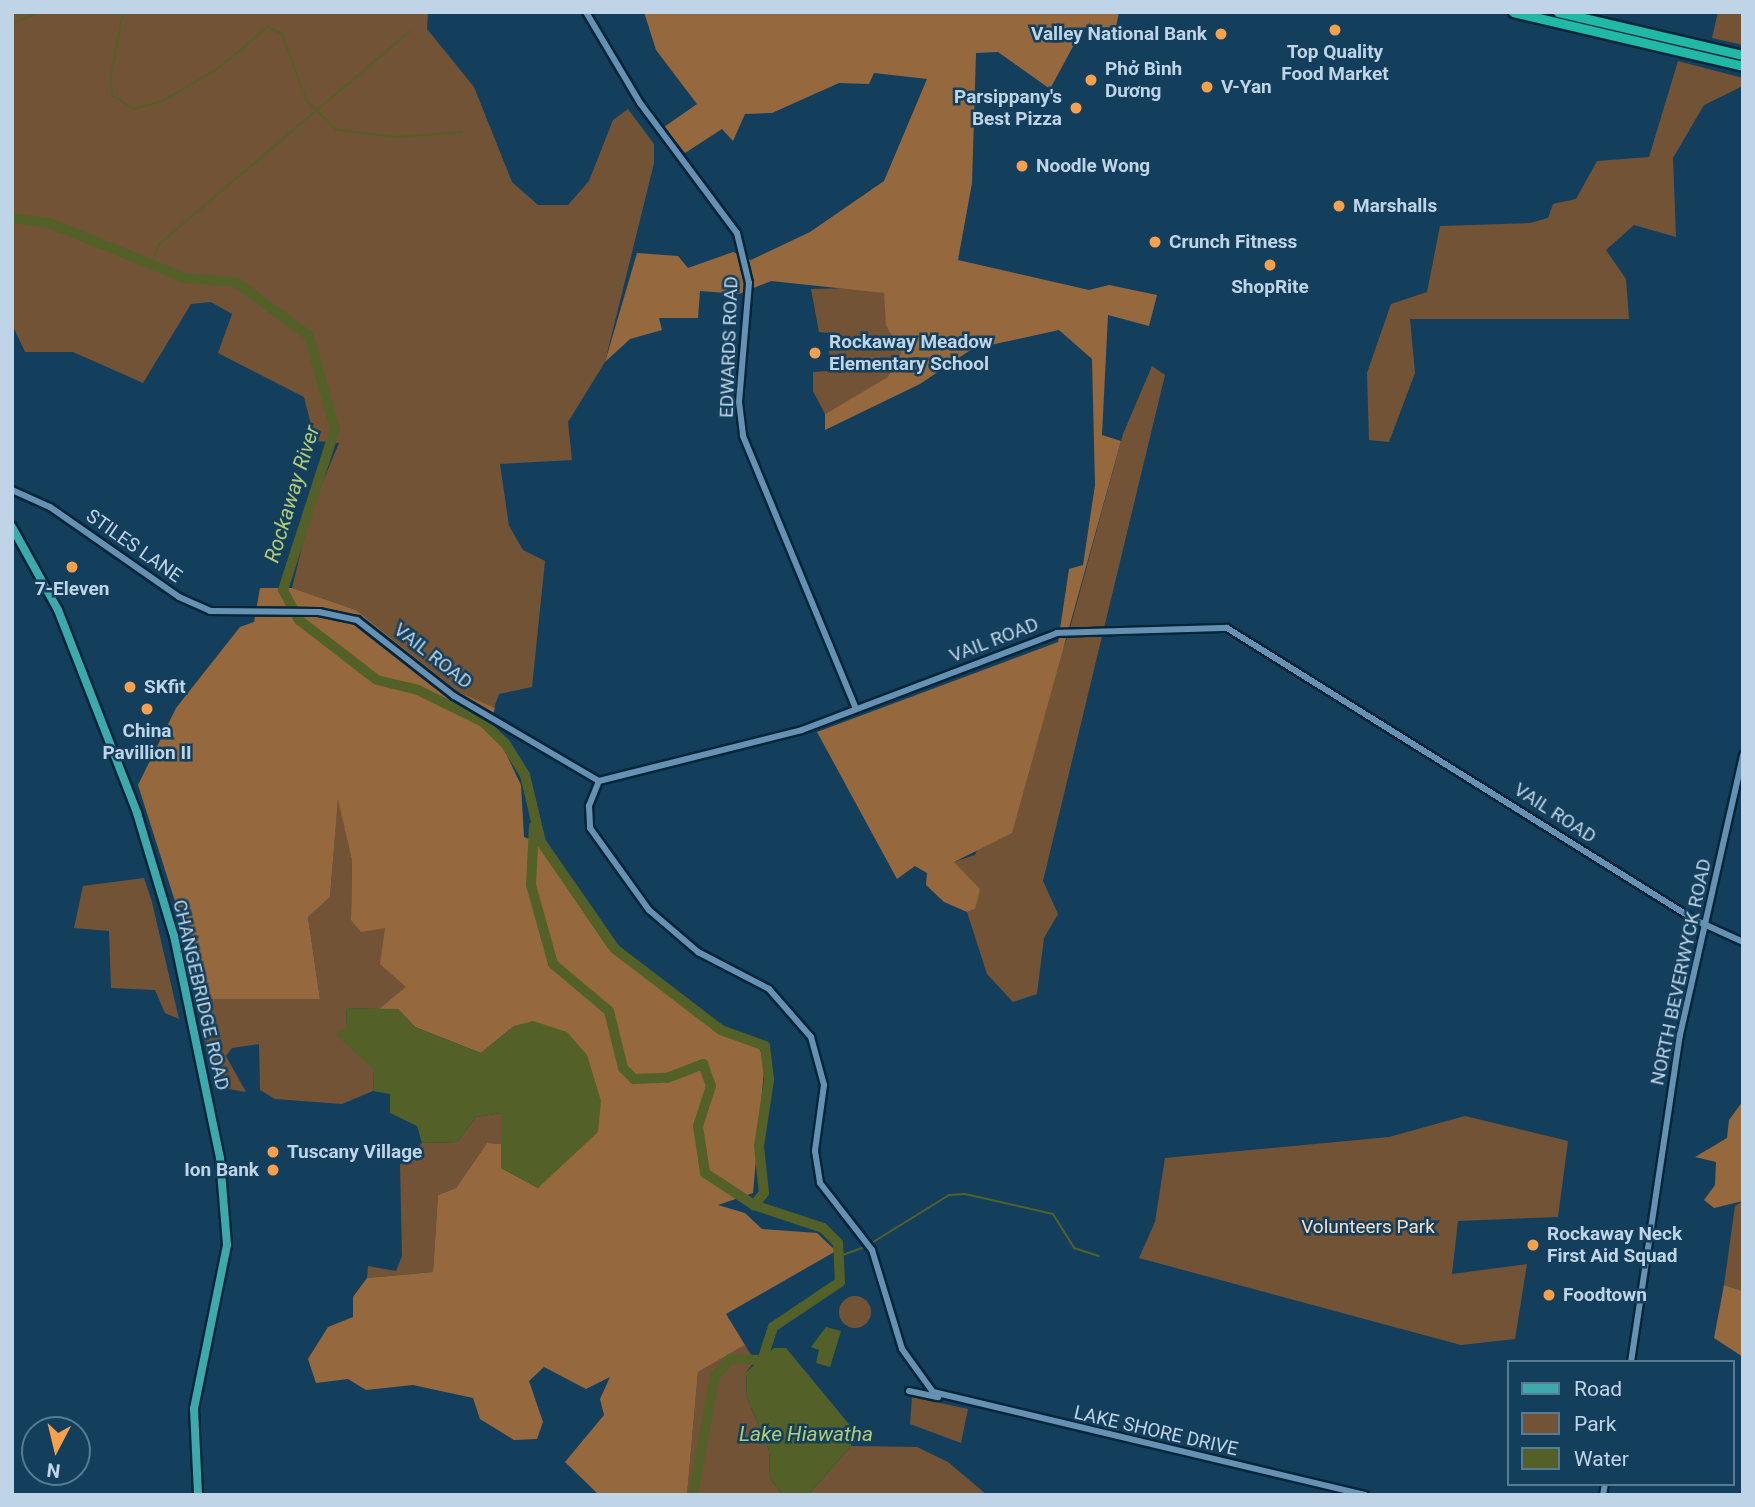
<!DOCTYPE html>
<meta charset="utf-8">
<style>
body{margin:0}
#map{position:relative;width:1755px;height:1507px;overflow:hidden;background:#143f5c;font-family:Roboto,sans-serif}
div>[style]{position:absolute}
.green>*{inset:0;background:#735336}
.round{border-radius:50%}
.forest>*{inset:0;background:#96683d}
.water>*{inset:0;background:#536128}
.stream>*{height:2px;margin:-1px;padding:0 1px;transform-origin:1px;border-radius:1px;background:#536128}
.river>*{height:10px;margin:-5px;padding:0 5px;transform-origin:5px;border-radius:5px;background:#536128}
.roads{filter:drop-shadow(2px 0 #04253a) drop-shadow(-2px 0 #04253a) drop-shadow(0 2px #04253a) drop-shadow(0 -2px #04253a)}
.minor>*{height:6px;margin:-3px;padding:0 3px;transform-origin:3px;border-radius:3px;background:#6691b2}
.major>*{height:8px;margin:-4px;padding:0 4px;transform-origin:4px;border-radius:4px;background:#3da9ab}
.highway>*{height:9px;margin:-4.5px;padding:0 4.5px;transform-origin:4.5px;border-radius:4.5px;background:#21b9a6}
.dots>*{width:19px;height:19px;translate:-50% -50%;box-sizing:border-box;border:4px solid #143f5c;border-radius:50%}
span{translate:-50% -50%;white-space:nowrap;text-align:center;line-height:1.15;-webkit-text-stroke:5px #143f5c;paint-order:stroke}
.poi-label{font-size:19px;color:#bfd5e7;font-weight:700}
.right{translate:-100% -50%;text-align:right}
.left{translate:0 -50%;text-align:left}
.street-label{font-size:19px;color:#bfd5e7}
.park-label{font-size:19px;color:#faddc5}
.water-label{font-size:21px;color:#b3cb76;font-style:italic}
.frame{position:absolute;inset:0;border:14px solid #bfd5e7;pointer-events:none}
.legend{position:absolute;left:1507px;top:1360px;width:228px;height:126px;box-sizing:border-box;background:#143f5c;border:2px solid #587b94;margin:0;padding:9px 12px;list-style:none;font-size:21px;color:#bfd5e7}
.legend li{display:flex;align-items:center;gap:14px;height:35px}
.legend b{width:35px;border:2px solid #587b94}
.north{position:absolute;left:21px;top:1416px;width:70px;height:70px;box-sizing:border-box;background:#143f5c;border:2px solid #587b94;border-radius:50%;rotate:187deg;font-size:19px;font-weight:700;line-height:28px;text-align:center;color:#bfd5e7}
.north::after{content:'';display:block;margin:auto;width:24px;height:32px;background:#f8a04b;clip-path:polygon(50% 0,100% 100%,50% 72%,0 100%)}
</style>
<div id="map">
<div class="green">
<i style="clip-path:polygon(12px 12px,428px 12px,427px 29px,474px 87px,512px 182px,538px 205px,568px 205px,589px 181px,613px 120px,628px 109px,654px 144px,654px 163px,605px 362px,568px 422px,572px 460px,500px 464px,509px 526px,523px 550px,545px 561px,532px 687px,499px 694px,494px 708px,459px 692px,356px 610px,292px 588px,311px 510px,339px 443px,315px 441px,304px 397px,218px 353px,232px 314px,211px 302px,191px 304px,143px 383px,73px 352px,25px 352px,12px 324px)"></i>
<i style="clip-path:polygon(1718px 12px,1743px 12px,1743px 45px,1712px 38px)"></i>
<i style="clip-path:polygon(1678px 61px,1743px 78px,1743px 86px,1704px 105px,1673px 158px,1676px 237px,1634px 225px,1606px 250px,1626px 279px,1629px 319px,1410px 319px,1415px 373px,1389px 442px,1369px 440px,1367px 373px,1391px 304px,1427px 292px,1440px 226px,1530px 223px,1548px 218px,1553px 204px,1576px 199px,1597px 161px,1649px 157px)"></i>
<i style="clip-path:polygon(856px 288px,884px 293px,892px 340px,901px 353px,889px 377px,825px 414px,813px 391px,813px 372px,829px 371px,829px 333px,819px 332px,811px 289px)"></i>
<i style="clip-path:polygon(1152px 366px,1165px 375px,1043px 881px,1058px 914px,1044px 938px,1037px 994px,1013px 1002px,987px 974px,967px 912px,975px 909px,954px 862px,975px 855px,1067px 639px,1123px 434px)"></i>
<i style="clip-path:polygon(338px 796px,352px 861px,351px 920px,386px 928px,407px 988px,379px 1009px,346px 1008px,347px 1027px,374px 1070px,373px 1091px,342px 1104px,275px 1099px,260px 1090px,259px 1044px,232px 1048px,226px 1056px,246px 1092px,229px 1089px,207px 1054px,199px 997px,320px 999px,308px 917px,330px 897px)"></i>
<i style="clip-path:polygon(144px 878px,152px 902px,179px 1019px,165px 1013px,155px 990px,111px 988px,109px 931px,74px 928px,83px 886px)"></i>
<i style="clip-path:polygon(501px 1113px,504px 1144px,487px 1143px,456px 1188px,438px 1195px,433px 1272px,367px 1278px,368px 1266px,396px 1271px,402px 1256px,400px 1165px,422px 1143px,457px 1142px,476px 1117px)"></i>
<i style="clip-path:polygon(1465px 1116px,1568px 1141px,1558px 1217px,1458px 1221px,1452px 1274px,1527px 1264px,1515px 1339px,1461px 1345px,1139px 1258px,1155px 1222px,1165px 1158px,1389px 1137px)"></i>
<i style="clip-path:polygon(1743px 1201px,1743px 1291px,1724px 1285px,1735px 1206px)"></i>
<i class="round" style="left:839px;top:1296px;width:32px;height:32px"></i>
<i style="clip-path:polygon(745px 1345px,755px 1361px,746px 1372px,747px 1398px,769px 1450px,770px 1479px,783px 1495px,687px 1495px,698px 1372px)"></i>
<i style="clip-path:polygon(912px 1397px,968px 1409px,961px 1443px,910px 1424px)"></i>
<i style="clip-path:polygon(851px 1446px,917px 1447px,948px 1462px,987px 1495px,808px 1495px)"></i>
</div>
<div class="forest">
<i style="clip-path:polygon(644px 12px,1119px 12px,1116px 27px,1083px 28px,1050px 89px,998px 52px,976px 53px,972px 183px,958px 260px,1089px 290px,1109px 285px,1157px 295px,1149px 326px,1108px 315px,1102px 435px,1121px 441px,1012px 833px,954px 862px,980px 889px,975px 909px,967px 912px,944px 902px,926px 885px,927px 873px,915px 866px,897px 879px,817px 732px,1058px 642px,1069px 569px,1083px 565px,1095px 485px,1092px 359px,1059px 330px,972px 349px,920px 384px,825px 430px,825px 414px,888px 377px,901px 353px,886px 325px,884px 293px,771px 281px,739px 294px,700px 291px,698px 318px,659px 318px,662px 330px,630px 339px,605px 362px,637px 253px,678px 256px,688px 268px,733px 252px,751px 260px,810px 232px,884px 181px,927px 79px,874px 73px,869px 84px,839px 83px,772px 113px,745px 114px,733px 141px,722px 129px,685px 153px,664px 127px,697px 104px,656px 50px)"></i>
<i style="clip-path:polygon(260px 588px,292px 588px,356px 610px,459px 692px,495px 708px,491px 722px,521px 785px,524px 837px,536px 842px,608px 948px,719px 1033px,757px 1045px,765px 1059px,753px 1193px,718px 1205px,745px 1213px,762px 1229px,817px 1233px,836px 1251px,726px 1314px,745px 1345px,698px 1372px,687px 1495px,599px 1495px,565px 1462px,604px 1415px,600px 1399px,610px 1377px,586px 1389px,544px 1367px,529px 1381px,543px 1422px,537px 1439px,514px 1440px,480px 1419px,473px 1398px,413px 1385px,366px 1390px,348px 1379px,316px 1383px,308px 1359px,328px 1327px,353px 1317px,353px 1297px,367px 1278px,433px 1272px,438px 1195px,456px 1188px,487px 1143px,504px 1144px,501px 1168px,538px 1188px,514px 1026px,481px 1053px,415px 1027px,398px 1009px,379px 1009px,406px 987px,380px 964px,385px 928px,361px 932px,351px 920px,352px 861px,338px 799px,330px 897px,308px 917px,320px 999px,206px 999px,138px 785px,176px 708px,240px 627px,254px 622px)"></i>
<i style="clip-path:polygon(1743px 1101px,1743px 1201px,1714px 1208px,1704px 1200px,1715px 1185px,1716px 1162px,1695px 1157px,1727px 1138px,1729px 1120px)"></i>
<i style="clip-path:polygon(1724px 1285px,1743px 1291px,1743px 1357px,1714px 1338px)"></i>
</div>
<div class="water">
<i style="clip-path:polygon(346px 1008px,398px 1009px,415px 1027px,481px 1053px,514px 1026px,533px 1021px,567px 1032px,587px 1055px,601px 1101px,598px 1132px,538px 1188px,501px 1168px,501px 1113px,476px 1117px,457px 1142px,422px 1143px,417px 1126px,390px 1113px,390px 1094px,373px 1091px,374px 1070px,335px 1034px,347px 1027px)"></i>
<i style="clip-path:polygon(826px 1327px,841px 1331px,830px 1367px,816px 1363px,819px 1350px,811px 1347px)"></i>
<i style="clip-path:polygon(774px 1348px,786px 1348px,853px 1429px,851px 1446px,808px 1495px,783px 1495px,770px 1479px,769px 1450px,747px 1398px,746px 1372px)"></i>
</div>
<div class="stream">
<i style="left:123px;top:12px;width:71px;rotate:100.5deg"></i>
<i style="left:110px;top:82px;width:14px;rotate:78deg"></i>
<i style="left:113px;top:96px;width:25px;rotate:32deg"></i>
<i style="left:134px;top:109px;width:29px;rotate:-16deg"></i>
<i style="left:162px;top:101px;width:62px;rotate:-29.9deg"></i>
<i style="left:216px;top:70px;width:67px;rotate:-39.6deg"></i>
<i style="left:268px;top:27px;width:16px;rotate:27deg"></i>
<i style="left:282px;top:34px;width:70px;rotate:70deg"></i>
<i style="left:306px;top:100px;width:43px;rotate:44.1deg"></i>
<i style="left:337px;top:130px;width:59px;rotate:6.8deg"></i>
<i style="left:396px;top:137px;width:66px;rotate:-4.3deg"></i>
<i style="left:12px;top:24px;width:30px;rotate:-24deg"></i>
<i style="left:153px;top:261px;width:18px;rotate:-71deg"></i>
<i style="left:159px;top:244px;width:329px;rotate:-40.3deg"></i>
<i style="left:870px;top:1244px;width:93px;rotate:-31.8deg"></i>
<i style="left:949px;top:1195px;width:16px;rotate:-4deg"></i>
<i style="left:965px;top:1194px;width:90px;rotate:12.8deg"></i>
<i style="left:1053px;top:1214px;width:40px;rotate:58deg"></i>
<i style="left:1074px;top:1248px;width:26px;rotate:18deg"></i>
<i style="left:840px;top:1256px;width:27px;rotate:-20deg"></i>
</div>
<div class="river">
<i style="left:12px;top:218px;width:37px;rotate:8deg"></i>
<i style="left:49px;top:223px;width:147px;rotate:22deg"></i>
<i style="left:185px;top:278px;width:51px;rotate:4.5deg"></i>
<i style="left:236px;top:282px;width:91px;rotate:36.5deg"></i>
<i style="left:309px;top:336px;width:97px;rotate:74.4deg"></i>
<i style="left:335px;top:429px;width:169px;rotate:107.9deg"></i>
<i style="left:283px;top:590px;width:34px;rotate:62deg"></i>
<i style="left:299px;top:620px;width:98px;rotate:37.6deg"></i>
<i style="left:377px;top:680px;width:42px;rotate:13.7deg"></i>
<i style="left:418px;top:690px;width:72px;rotate:26.2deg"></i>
<i style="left:483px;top:722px;width:30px;rotate:44deg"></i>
<i style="left:505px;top:743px;width:38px;rotate:58deg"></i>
<i style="left:525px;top:775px;width:69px;rotate:76.6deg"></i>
<i style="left:541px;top:842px;width:130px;rotate:55.3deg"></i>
<i style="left:615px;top:949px;width:133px;rotate:37.4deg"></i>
<i style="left:721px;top:1030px;width:47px;rotate:20deg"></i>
<i style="left:765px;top:1046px;width:34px;rotate:83deg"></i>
<i style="left:769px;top:1080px;width:67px;rotate:98.6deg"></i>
<i style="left:759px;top:1146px;width:47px;rotate:83.9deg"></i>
<i style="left:764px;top:1193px;width:16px;rotate:130deg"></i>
<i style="left:754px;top:1205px;width:73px;rotate:18.4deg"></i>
<i style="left:823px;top:1228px;width:21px;rotate:45deg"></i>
<i style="left:838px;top:1243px;width:39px;rotate:87deg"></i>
<i style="left:840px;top:1282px;width:81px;rotate:146.1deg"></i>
<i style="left:773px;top:1327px;width:35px;rotate:108deg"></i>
<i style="left:762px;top:1360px;width:32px;rotate:-178deg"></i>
<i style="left:730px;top:1359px;width:23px;rotate:131deg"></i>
<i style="left:715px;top:1376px;width:121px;rotate:100.5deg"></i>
<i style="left:534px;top:826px;width:59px;rotate:92.9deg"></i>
<i style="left:531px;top:885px;width:82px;rotate:74.4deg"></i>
<i style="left:553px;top:964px;width:73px;rotate:40deg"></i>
<i style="left:609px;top:1011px;width:59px;rotate:76.2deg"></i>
<i style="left:623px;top:1068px;width:16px;rotate:45deg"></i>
<i style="left:634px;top:1079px;width:33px;rotate:-2deg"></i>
<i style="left:667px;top:1078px;width:39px;rotate:-21deg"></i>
<i style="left:703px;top:1064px;width:23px;rotate:70deg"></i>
<i style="left:711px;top:1086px;width:42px;rotate:108deg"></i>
<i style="left:698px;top:1126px;width:48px;rotate:81.5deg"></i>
<i style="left:705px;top:1173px;width:59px;rotate:33.1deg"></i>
</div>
<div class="roads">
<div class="minor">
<i style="left:586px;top:12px;width:106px;rotate:59.3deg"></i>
<i style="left:640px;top:103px;width:162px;rotate:53.3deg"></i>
<i style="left:737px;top:233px;width:51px;rotate:76.5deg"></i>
<i style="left:749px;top:283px;width:119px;rotate:94.8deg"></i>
<i style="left:739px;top:402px;width:34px;rotate:83deg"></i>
<i style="left:743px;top:436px;width:295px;rotate:67.5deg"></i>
<i style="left:12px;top:490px;width:42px;rotate:24.1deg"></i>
<i style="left:50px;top:507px;width:157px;rotate:34.9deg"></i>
<i style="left:179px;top:597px;width:34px;rotate:24deg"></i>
<i style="left:210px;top:611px;width:109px;rotate:0.5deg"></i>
<i style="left:319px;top:612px;width:39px;rotate:12deg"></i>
<i style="left:357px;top:620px;width:123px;rotate:38.1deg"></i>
<i style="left:454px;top:696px;width:168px;rotate:30.4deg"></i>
<i style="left:599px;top:781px;width:209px;rotate:-14.1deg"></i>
<i style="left:802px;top:730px;width:273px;rotate:-20.8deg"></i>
<i style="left:1057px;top:633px;width:170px;rotate:-1.7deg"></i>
<i style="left:1227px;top:628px;width:552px;rotate:31.96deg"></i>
<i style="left:1695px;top:920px;width:53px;rotate:24.6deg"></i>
<i style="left:599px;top:781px;width:27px;rotate:112deg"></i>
<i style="left:589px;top:806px;width:22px;rotate:87deg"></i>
<i style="left:590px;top:828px;width:101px;rotate:54.3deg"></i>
<i style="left:649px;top:910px;width:65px;rotate:40.6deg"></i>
<i style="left:698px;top:952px;width:80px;rotate:27.5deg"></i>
<i style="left:769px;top:989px;width:64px;rotate:48.8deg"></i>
<i style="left:811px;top:1037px;width:50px;rotate:74.8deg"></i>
<i style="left:824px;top:1085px;width:67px;rotate:97.8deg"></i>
<i style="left:815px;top:1151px;width:32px;rotate:81deg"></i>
<i style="left:820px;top:1183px;width:85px;rotate:52.2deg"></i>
<i style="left:872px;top:1250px;width:103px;rotate:73.1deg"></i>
<i style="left:902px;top:1349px;width:53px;rotate:54.2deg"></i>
<i style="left:933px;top:1392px;width:444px;rotate:13.4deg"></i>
<i style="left:1631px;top:1362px;width:331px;rotate:-81.5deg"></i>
<i style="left:1680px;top:1035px;width:287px;rotate:-77.3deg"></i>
<i style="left:909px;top:1391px;width:30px;rotate:12deg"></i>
<i style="left:1603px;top:1495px;width:11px;rotate:-80deg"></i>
</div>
<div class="major">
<i style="left:12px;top:527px;width:95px;rotate:61deg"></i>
<i style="left:58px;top:610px;width:218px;rotate:68.7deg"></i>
<i style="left:137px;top:813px;width:128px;rotate:73.3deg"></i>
<i style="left:174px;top:936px;width:227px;rotate:78.3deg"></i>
<i style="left:220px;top:1158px;width:87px;rotate:85.4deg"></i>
<i style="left:227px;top:1245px;width:167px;rotate:101.4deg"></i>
<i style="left:194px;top:1409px;width:86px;rotate:87.3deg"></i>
</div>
<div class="highway">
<i style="left:1513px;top:12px;width:236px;rotate:13.2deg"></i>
<i style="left:1558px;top:12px;width:190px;rotate:13.1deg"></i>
</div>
</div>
<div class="dots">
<i style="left:1335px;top:30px;background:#f8a04b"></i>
<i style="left:1221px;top:34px;background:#f8a04b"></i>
<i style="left:1091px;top:80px;background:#f8a04b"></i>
<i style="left:1207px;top:87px;background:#f8a04b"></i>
<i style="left:1076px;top:108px;background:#f8a04b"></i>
<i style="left:1022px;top:166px;background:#f8a04b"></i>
<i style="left:1339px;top:206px;background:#f8a04b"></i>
<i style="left:1155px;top:242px;background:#f8a04b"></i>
<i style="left:1270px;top:265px;background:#f8a04b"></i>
<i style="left:815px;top:353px;background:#f8a04b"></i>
<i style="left:72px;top:567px;background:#f8a04b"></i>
<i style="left:130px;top:687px;background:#f8a04b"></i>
<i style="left:147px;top:709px;background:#f8a04b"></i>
<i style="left:273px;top:1152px;background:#f8a04b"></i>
<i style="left:273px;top:1170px;background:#f8a04b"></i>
<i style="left:1533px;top:1245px;background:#f8a04b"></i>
<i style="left:1549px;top:1295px;background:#f8a04b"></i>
</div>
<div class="poi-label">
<span class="right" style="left:1207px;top:34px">Valley National Bank</span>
<span style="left:1335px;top:63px">Top Quality<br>Food Market</span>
<span class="left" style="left:1105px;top:80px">Phở Bình<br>Dương</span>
<span class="left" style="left:1221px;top:87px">V-Yan</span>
<span class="right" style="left:1062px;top:108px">Parsippany's<br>Best Pizza</span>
<span class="left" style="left:1036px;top:166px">Noodle Wong</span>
<span class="left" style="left:1353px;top:206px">Marshalls</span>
<span class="left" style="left:1169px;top:242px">Crunch Fitness</span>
<span style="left:1270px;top:287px">ShopRite</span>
<span class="left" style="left:829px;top:353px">Rockaway Meadow<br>Elementary School</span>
<span style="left:72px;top:589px">7-Eleven</span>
<span class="left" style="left:144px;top:687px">SKfit</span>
<span style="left:147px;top:742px">China<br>Pavillion II</span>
<span class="left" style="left:287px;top:1152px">Tuscany Village</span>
<span class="right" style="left:259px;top:1170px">Ion Bank</span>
<span class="left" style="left:1547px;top:1245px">Rockaway Neck<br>First Aid Squad</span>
<span class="left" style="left:1563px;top:1295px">Foodtown</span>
</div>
<div class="street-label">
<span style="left:729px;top:347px;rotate:-88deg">EDWARDS ROAD</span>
<span style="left:134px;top:546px;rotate:35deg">STILES LANE</span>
<span style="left:994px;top:640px;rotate:-21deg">VAIL ROAD</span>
<span style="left:433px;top:656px;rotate:38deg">VAIL ROAD</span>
<span style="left:1555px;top:813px;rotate:33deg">VAIL ROAD</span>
<span style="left:1681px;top:972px;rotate:-78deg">NORTH BEVERWYCK ROAD</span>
<span style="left:201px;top:995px;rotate:77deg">CHANGEBRIDGE ROAD</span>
<span style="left:1156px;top:1431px;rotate:13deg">LAKE SHORE DRIVE</span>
</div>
<div class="park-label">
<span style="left:1368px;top:1227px">Volunteers Park</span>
</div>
<div class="water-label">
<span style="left:292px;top:494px;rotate:-73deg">Rockaway River</span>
<span style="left:806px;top:1434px">Lake Hiawatha</span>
</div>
<div class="frame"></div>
<ul class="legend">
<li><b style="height:9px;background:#3da9ab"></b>Road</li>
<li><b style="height:19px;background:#735336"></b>Park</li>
<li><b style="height:19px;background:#536128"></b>Water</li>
</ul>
<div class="north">N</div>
</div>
